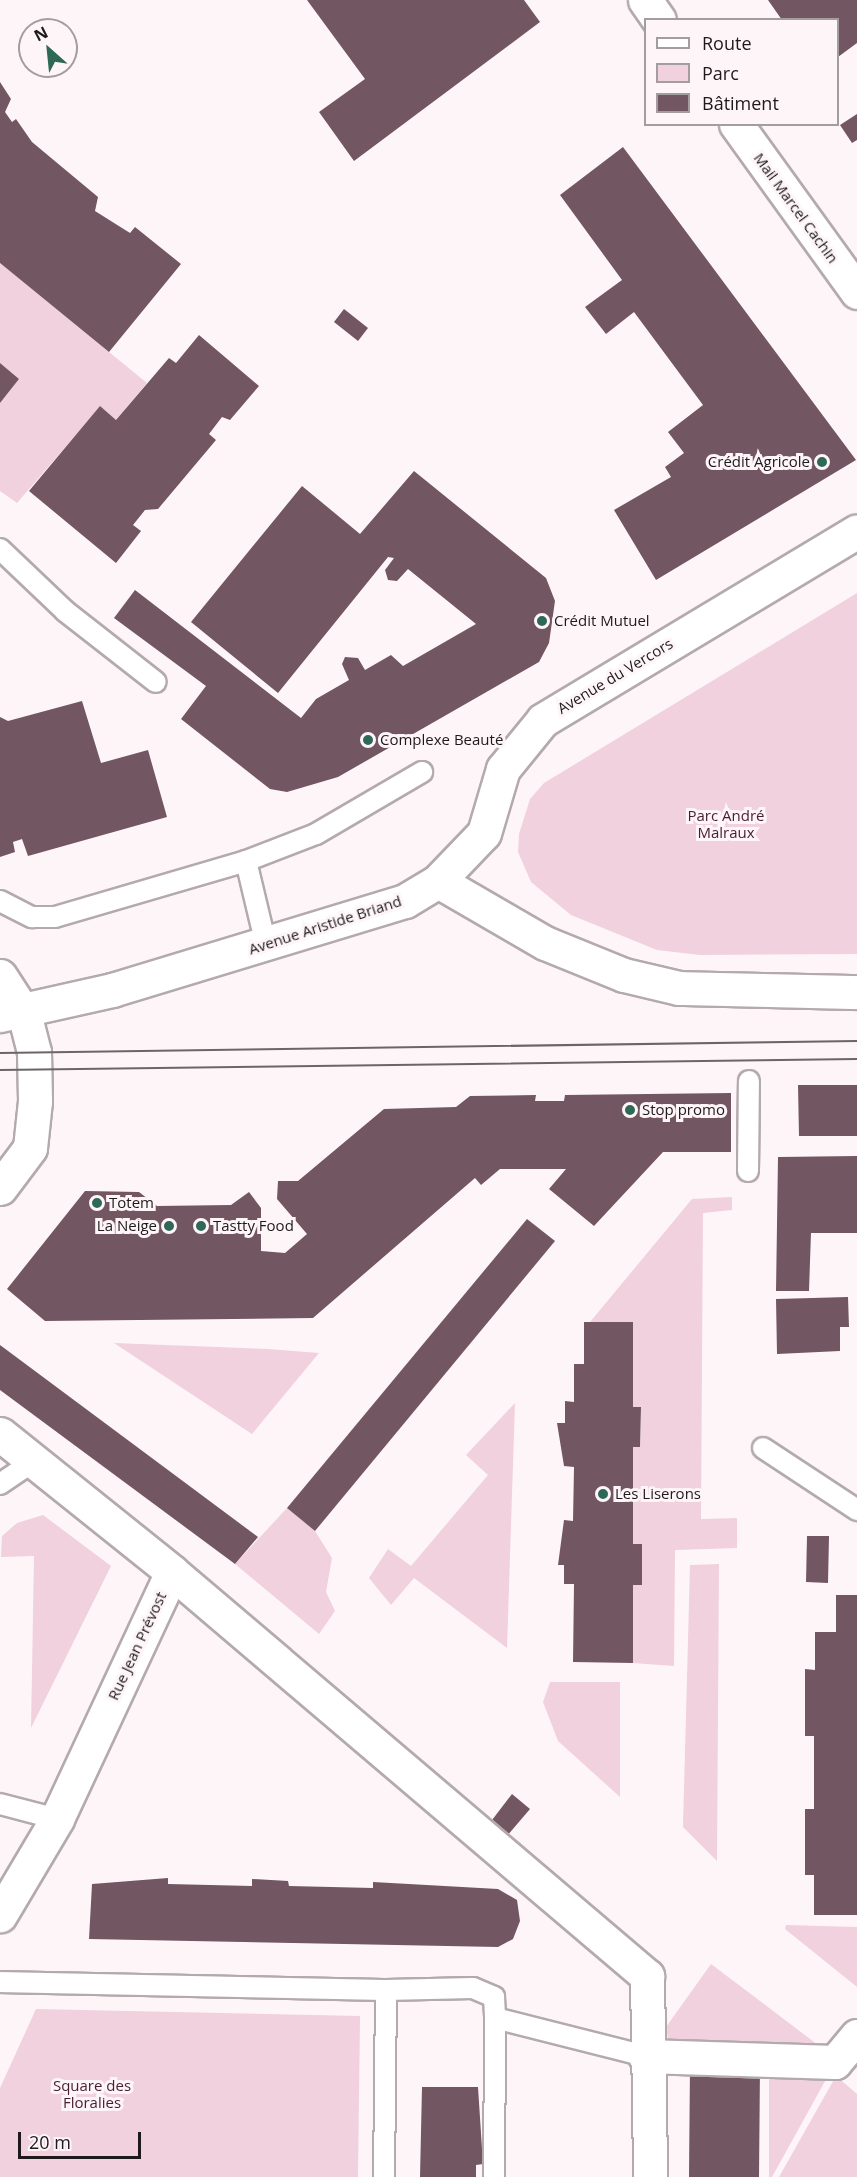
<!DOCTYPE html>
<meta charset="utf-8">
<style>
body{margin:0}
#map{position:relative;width:857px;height:2177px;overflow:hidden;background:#fef5f9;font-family:"Open Sans",sans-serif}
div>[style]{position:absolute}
.green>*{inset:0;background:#f0d1dd}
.building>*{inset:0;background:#725661}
.roads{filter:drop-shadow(2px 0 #b4aaae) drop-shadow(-2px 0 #b4aaae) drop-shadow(0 2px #b4aaae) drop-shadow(0 -2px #b4aaae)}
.lane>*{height:20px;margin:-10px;padding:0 10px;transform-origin:10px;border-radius:10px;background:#fff}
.street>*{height:33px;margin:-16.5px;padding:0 16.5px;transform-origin:16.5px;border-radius:16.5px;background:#fff}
.secondary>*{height:33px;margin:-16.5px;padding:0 16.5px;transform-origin:16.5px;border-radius:16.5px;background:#fff}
.tram>*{height:1.5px;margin:-0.75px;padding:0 0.75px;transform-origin:0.75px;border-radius:0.75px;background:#6b6567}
.dots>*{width:16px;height:16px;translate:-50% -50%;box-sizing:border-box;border:3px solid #fef5f9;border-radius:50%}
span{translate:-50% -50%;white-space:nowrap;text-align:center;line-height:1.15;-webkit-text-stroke:6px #fef5f9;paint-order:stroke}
.street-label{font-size:15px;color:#1e1a1b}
.poi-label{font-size:15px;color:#1e1a1b}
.right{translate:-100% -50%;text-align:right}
.left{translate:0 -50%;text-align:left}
.park-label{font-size:15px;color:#471d31}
.legend{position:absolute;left:644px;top:18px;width:195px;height:108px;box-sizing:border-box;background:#fef5f9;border:2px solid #a49da0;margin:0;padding:8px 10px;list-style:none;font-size:18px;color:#1e1a1b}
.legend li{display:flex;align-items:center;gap:12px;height:30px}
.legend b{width:30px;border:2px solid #a49da0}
.north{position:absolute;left:18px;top:18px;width:60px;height:60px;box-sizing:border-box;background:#fef5f9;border:2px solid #a49da0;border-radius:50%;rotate:333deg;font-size:16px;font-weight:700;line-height:24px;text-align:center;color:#1e1a1b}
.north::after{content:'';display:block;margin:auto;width:21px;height:27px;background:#2d6954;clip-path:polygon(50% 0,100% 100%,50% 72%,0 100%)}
.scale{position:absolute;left:18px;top:2132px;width:123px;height:27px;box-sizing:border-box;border:3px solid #1e1a1b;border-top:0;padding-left:8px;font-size:18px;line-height:21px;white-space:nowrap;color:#1e1a1b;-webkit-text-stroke:4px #fef5f9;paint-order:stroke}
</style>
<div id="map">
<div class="green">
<i style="clip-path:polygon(0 263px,147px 383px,116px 420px,100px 407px,17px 503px,0 491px,0 403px,19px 379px,0 363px)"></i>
<i style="clip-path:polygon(857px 593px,857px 954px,700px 955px,657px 950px,571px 915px,531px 882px,518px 852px,519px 834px,530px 799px,544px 783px)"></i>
<i style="clip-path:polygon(732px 1197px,732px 1210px,703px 1213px,701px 1519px,737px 1518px,737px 1548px,675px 1550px,674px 1666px,633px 1663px,633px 1585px,642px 1585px,633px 1544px,633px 1447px,640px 1447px,641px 1407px,633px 1407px,632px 1322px,590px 1322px,692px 1199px)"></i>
<i style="clip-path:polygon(114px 1343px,268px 1349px,319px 1353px,252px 1434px)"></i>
<i style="clip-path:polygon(515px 1403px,507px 1648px,414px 1578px,391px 1605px,369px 1578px,388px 1549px,411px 1566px,488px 1475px,466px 1455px)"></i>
<i style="clip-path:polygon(287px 1508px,315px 1531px,332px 1558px,326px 1592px,335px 1611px,319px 1634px,235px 1564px)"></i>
<i style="clip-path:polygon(43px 1515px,111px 1566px,31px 1728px,34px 1556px,1px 1557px,2px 1536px,17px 1523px)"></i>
<i style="clip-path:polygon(719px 1564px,717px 1861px,683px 1827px,690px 1565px)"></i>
<i style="clip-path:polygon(550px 1682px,620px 1682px,620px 1797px,558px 1741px,543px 1702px)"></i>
<i style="clip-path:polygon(786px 1925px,857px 1927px,857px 1987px,785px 1929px)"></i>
<i style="clip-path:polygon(711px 1964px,826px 2051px,669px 2045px,666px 2027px)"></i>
<i style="clip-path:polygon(36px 2009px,360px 2016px,358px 2177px,0 2177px,0 2088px)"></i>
<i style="clip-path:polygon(829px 2074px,772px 2177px,769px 2177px,769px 2075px)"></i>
<i style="clip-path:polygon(836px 2076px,857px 2094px,857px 2177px,779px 2177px)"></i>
</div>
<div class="building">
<i style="clip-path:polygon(307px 0,524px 0,540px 22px,354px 161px,319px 112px,365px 79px)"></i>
<i style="clip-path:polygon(768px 0,857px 0,857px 43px,838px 57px,838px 20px,782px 20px)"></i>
<i style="clip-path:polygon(0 82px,11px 99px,5px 112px,12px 122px,16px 119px,32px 142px,98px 197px,95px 211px,130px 233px,135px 227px,181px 264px,109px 352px,0 263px)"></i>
<i style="clip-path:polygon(857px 114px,857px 140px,852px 143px,840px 125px)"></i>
<i style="clip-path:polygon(623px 147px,856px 460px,656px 580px,614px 510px,671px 477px,665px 467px,684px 453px,668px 432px,703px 405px,634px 312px,606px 334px,585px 307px,622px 280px,560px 195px)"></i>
<i style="clip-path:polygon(344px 309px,368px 328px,358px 341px,334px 322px)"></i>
<i style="clip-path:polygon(199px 335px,259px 386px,230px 420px,222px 417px,209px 434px,216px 440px,158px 509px,145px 510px,133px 525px,141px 531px,116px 563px,29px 491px,100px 406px,116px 420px,169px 358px,176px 363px)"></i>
<i style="clip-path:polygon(0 363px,19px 379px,0 403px)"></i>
<i style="clip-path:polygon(414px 471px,546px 578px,555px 601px,549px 643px,539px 662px,338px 777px,287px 792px,270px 789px,181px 719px,206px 686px,114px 618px,135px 590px,301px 718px,316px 699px,349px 680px,342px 664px,345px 657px,358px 658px,365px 670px,391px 655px,403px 666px,476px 624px,408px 569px,397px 581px,388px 580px,385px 570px,394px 558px,388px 557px,278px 693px,191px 622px,302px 486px,360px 534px)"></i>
<i style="clip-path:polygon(82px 701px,101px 763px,148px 750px,167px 817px,28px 856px,22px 839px,13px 842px,15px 852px,0 857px,0 717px,8px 721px)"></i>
<i style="clip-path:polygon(798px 1085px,857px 1085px,857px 1136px,799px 1136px)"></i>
<i style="clip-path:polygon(731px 1093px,731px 1152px,663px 1152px,594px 1226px,549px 1189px,566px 1169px,500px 1169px,481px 1185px,475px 1178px,313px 1318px,45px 1321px,7px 1289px,85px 1191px,139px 1192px,157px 1206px,231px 1205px,249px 1192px,261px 1208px,261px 1251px,285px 1253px,307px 1234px,277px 1199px,278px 1181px,298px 1181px,384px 1109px,456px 1107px,470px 1096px,536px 1095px,535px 1101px,564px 1101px,565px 1095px)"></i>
<i style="clip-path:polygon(857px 1156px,857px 1233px,811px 1233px,809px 1291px,776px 1291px,778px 1157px)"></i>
<i style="clip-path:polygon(527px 1219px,555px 1241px,315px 1531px,287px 1508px)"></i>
<i style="clip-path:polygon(848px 1297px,849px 1327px,840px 1327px,840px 1351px,777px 1354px,776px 1299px)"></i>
<i style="clip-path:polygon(584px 1322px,633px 1322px,633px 1407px,641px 1407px,640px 1447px,633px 1447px,633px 1544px,642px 1544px,642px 1585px,633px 1585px,633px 1663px,573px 1662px,574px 1584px,564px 1584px,564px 1565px,558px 1565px,564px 1520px,573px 1521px,574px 1467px,564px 1466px,557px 1423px,565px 1423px,565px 1401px,574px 1402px,574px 1364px,584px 1364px)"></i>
<i style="clip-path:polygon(0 1345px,258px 1537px,235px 1564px,0 1390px)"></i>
<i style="clip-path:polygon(807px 1536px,829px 1536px,828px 1583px,806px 1582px)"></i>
<i style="clip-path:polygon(836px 1595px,857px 1595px,857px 1915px,814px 1915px,814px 1875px,805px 1875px,805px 1809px,814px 1809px,814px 1736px,805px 1736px,805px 1669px,815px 1670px,815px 1632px,836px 1632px)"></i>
<i style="clip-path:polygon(512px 1794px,530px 1809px,506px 1837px,489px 1824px)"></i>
<i style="clip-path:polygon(168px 1878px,168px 1884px,252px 1886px,252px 1879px,288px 1881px,289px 1886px,373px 1888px,373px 1882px,498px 1889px,517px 1900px,520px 1921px,513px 1939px,498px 1947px,89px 1939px,92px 1884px)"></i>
<i style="clip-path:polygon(690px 2065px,760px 2066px,759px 2177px,689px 2177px)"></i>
<i style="clip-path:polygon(422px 2087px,478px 2087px,483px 2164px,476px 2165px,476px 2177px,420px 2177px)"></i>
</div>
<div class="roads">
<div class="lane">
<i style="left:0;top:549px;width:90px;rotate:43.6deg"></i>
<i style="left:65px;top:611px;width:115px;rotate:38deg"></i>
<i style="left:246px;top:861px;width:86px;rotate:76.6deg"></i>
<i style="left:0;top:901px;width:36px;rotate:27deg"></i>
<i style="left:32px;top:917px;width:23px"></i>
<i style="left:55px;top:917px;width:199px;rotate:-16.3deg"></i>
<i style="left:246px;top:861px;width:75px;rotate:-21.1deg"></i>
<i style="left:316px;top:834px;width:123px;rotate:-30.3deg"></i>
<i style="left:748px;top:1171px;width:90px;rotate:-89.4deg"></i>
<i style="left:763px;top:1448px;width:113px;rotate:33.4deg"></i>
<i style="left:0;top:1484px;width:41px;rotate:-34.1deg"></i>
<i style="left:0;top:1804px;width:59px;rotate:14.7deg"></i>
<i style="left:0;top:1982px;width:386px;rotate:1.2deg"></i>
<i style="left:386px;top:1990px;width:187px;rotate:90.6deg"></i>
<i style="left:386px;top:1990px;width:87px;rotate:-1.3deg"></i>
<i style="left:473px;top:1988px;width:23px;rotate:23deg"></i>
<i style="left:494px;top:1997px;width:21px;rotate:87deg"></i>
<i style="left:495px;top:2018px;width:155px;rotate:14.2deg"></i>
<i style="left:494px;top:2177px;width:159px;rotate:-89.6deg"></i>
</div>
<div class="street">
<i style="left:645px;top:0;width:24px;rotate:55deg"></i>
<i style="left:736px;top:124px;width:207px;rotate:54.2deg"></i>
<i style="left:438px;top:881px;width:124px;rotate:30.1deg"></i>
<i style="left:545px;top:943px;width:85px;rotate:22.1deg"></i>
<i style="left:624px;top:975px;width:57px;rotate:13.3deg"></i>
<i style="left:679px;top:988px;width:178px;rotate:1.3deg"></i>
<i style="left:0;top:976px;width:44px;rotate:57deg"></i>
<i style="left:24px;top:1013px;width:40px;rotate:75.6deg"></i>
<i style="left:34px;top:1052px;width:49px;rotate:88.8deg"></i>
<i style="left:35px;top:1101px;width:47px;rotate:96.1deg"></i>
<i style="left:30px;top:1148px;width:50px;rotate:126.9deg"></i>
<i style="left:0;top:1434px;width:221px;rotate:38.7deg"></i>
<i style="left:172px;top:1572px;width:272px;rotate:115deg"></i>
<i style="left:57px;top:1819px;width:112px;rotate:120.7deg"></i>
<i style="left:172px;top:1572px;width:624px;rotate:40.38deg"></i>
<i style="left:647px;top:1976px;width:201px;rotate:89.1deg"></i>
<i style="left:645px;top:2056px;width:190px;rotate:1.8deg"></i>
<i style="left:835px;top:2062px;width:34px;rotate:-50deg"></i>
</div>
<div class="secondary">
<i style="left:0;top:1015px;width:115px;rotate:-12.6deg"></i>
<i style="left:112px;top:990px;width:306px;rotate:-16.9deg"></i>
<i style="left:405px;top:901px;width:39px;rotate:-31deg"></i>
<i style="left:438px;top:881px;width:66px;rotate:-46.2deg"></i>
<i style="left:484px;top:833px;width:67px;rotate:-73.5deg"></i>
<i style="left:503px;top:769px;width:63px;rotate:-50.8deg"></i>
<i style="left:543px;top:720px;width:366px;rotate:-31deg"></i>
</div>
</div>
<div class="tram">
<i style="left:0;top:1053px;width:857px;rotate:-0.8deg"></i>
<i style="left:0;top:1070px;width:857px;rotate:-0.74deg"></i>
</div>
<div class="dots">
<i style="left:822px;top:462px;background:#2d6954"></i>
<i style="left:542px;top:621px;background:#2d6954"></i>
<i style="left:368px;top:740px;background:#2d6954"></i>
<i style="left:630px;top:1110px;background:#2d6954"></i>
<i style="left:97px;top:1203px;background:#2d6954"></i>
<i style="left:169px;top:1226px;background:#2d6954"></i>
<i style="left:201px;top:1226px;background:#2d6954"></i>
<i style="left:603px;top:1494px;background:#2d6954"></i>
</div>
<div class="street-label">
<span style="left:796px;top:208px;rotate:54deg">Mail Marcel Cachin</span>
<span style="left:615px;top:676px;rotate:-31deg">Avenue du Vercors</span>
<span style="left:325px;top:925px;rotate:-18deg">Avenue Aristide Briand</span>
<span style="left:137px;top:1646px;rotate:-65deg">Rue Jean Prévost</span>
</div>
<div class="poi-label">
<span class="right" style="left:810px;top:462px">Crédit Agricole</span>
<span class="left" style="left:554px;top:621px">Crédit Mutuel</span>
<span class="left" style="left:380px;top:740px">Complexe Beauté</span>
<span class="left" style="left:642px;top:1110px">Stop promo</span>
<span class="left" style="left:109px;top:1203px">Totem</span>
<span class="right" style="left:157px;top:1226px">La Neige</span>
<span class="left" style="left:213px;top:1226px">Tastty Food</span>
<span class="left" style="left:615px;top:1494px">Les Liserons</span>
</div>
<div class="park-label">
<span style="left:726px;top:824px">Parc André<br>Malraux</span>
<span style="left:92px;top:2094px">Square des<br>Floralies</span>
</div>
<ul class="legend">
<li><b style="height:8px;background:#fff"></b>Route</li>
<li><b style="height:16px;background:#f0d1dd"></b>Parc</li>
<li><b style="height:16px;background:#725661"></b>Bâtiment</li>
</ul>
<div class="north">N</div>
<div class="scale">20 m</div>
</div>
